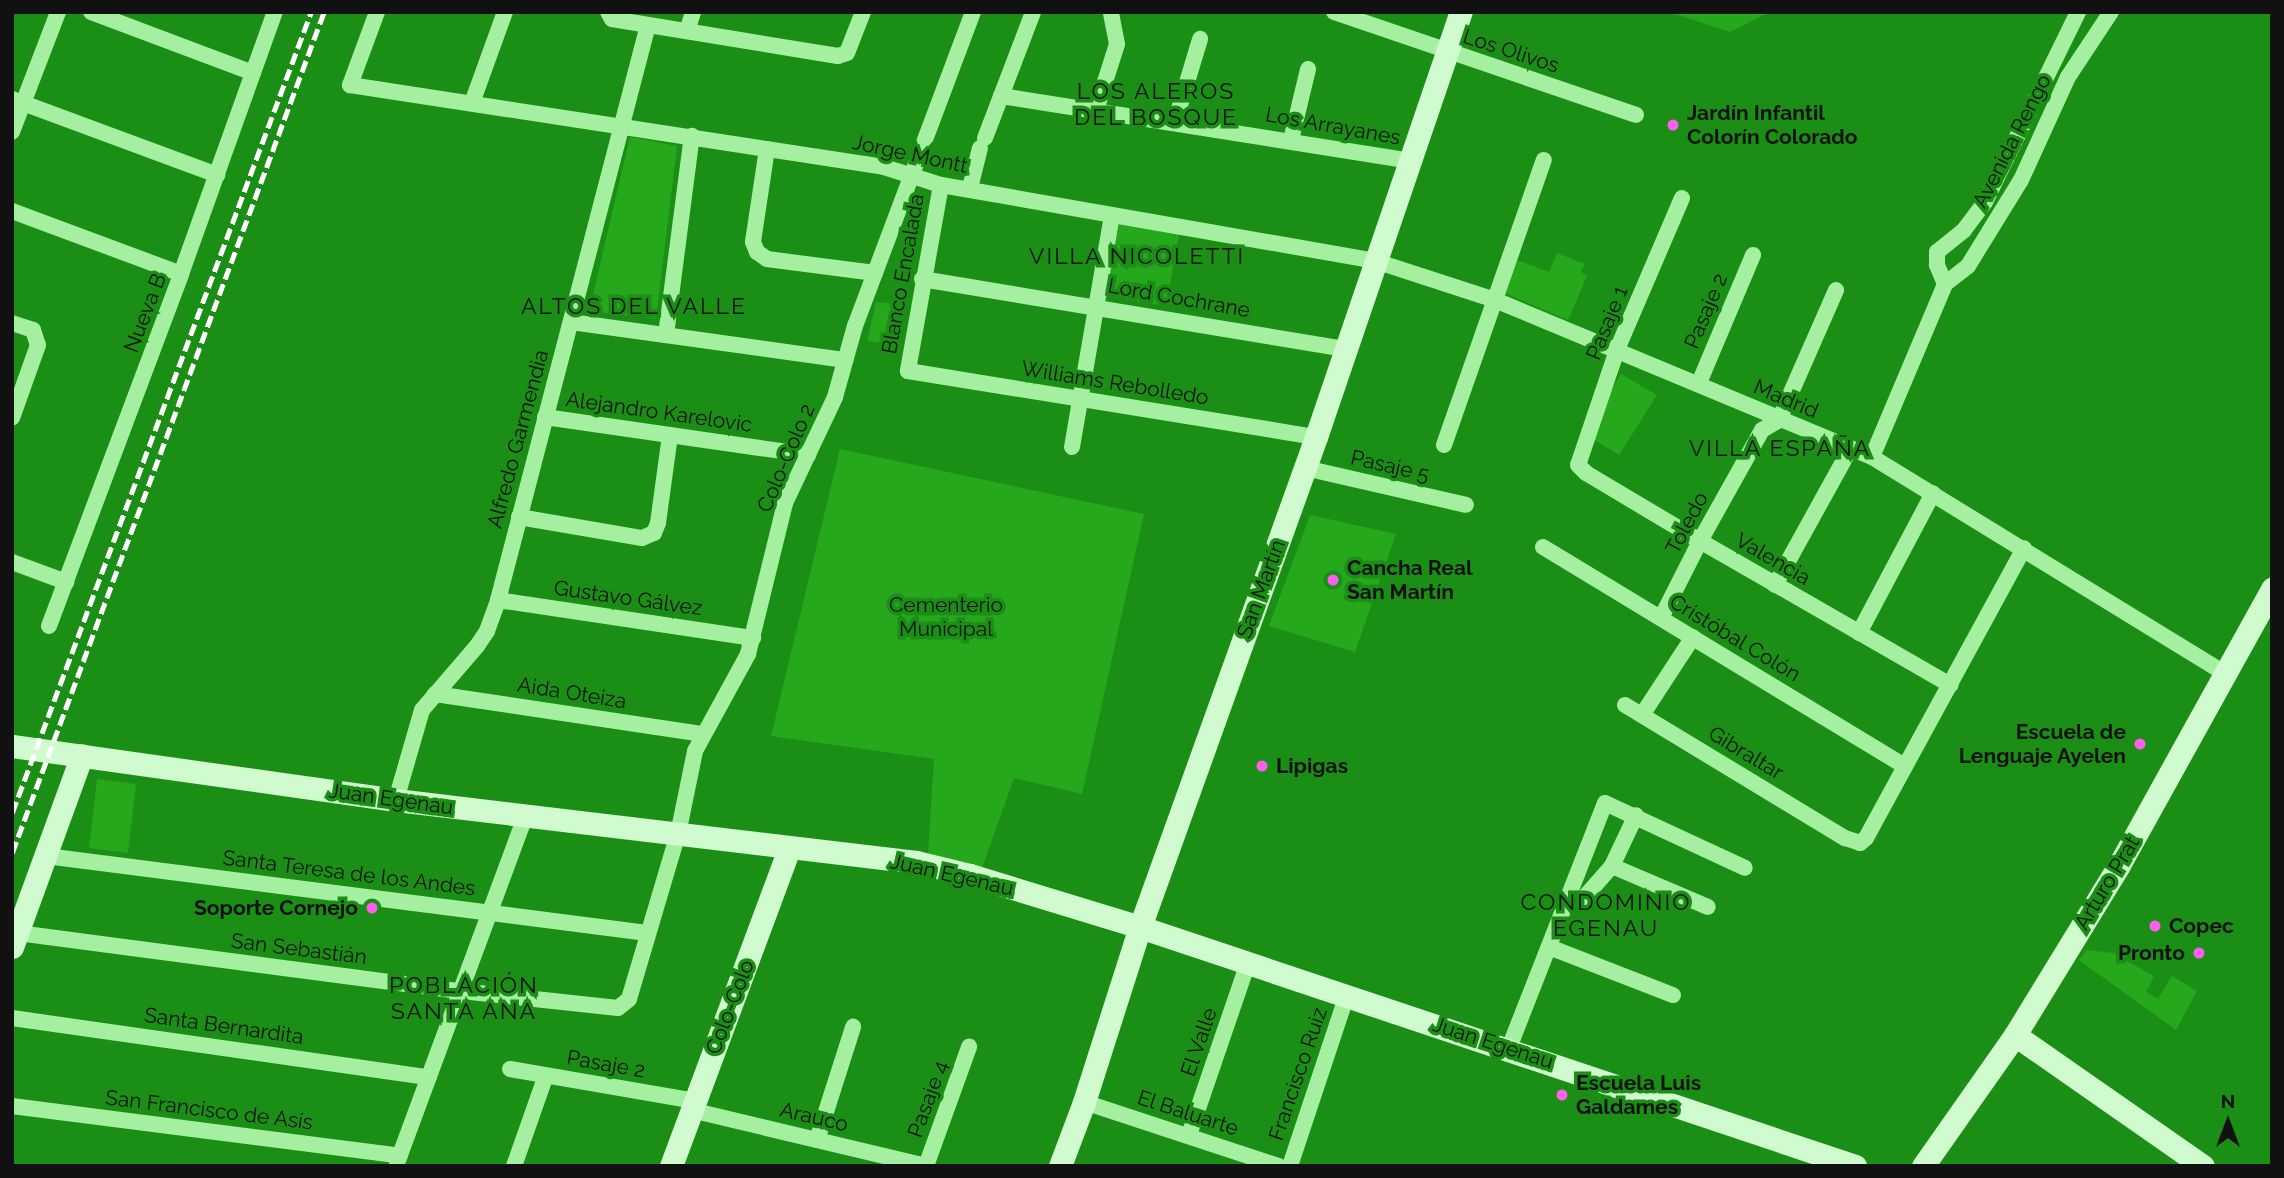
<!DOCTYPE html>
<meta charset="utf-8">
<style>
body{margin:0}
#map{position:relative;width:2284px;height:1178px;overflow:hidden;background:#1b8e15;font-family:Raleway,sans-serif}
div>[style]{position:absolute}
.green>*{inset:0;background:#26a81d}
.street>*{height:16px;margin:-8px;padding:0 8px;transform-origin:8px;border-radius:8px;background:#a5f0a0}
.secondary>*{height:23px;margin:-11.5px;padding:0 11.5px;transform-origin:11.5px;border-radius:11.5px;background:#d0fbce}
.rail>*{height:4.5px;margin-top:-2.25px;transform-origin:0;background:repeating-linear-gradient(90deg,#fff 0 12px,transparent 0 17px)}
.dots>*{width:19px;height:19px;translate:-50% -50%;box-sizing:border-box;border:4px solid #1b8e15;border-radius:50%}
span{translate:-50% -50%;white-space:nowrap;text-align:center;line-height:1.15;-webkit-text-stroke:7px #1b8e15;paint-order:stroke}
.street-label{font-size:21px;color:#111}
.poi-label{font-size:21px;color:#111;font-weight:700}
.left{translate:0 -50%;text-align:left}
.right{translate:-100% -50%;text-align:right}
.park-label{font-size:21px;color:#111}
.neighbourhood-label{font-size:23px;color:#111;letter-spacing:2px}
.frame{position:absolute;inset:0;border:14px solid #111;pointer-events:none}
.north{position:absolute;left:2193px;top:1087px;width:70px;height:70px;-webkit-text-stroke:5px #1b8e15;paint-order:stroke;rotate:0deg;font-size:19px;font-weight:700;line-height:28px;text-align:center;color:#111}
.north::after{content:'';display:block;margin:auto;width:24px;height:32px;background:#111;clip-path:polygon(50% 0,100% 100%,50% 72%,0 100%)}
</style>
<div id="map">
<div class="green">
<i style="clip-path:polygon(1669px 12px,1770px 12px,1730px 32px)"></i>
<i style="clip-path:polygon(630px 137px,677px 146px,656px 319px,589px 311px)"></i>
<i style="clip-path:polygon(1120px 219px,1180px 230px,1166px 306px,1106px 296px)"></i>
<i style="clip-path:polygon(1557px 253px,1585px 264px,1581px 272px,1587px 276px,1568px 320px,1500px 291px,1511px 258px,1549px 272px)"></i>
<i style="clip-path:polygon(876px 302px,895px 304px,888px 344px,867px 341px)"></i>
<i style="clip-path:polygon(1621px 374px,1657px 395px,1619px 455px,1585px 434px)"></i>
<i style="clip-path:polygon(840px 449px,1144px 514px,1082px 794px,1014px 778px,982px 868px,928px 855px,934px 759px,771px 736px)"></i>
<i style="clip-path:polygon(1310px 515px,1396px 534px,1355px 652px,1269px 626px)"></i>
<i style="clip-path:polygon(97px 779px,136px 784px,128px 853px,89px 848px)"></i>
<i style="clip-path:polygon(2087px 950px,2113px 953px,2154px 976px,2146px 992px,2158px 999px,2172px 976px,2197px 991px,2176px 1030px,2079px 960px)"></i>
</div>
<div class="street">
<i style="left:91px;top:12px;width:173px;rotate:20.6deg"></i>
<i style="left:377px;top:12px;width:78px;rotate:110.3deg"></i>
<i style="left:350px;top:85px;width:540px;rotate:8.73deg"></i>
<i style="left:884px;top:167px;width:60px;rotate:17.5deg"></i>
<i style="left:941px;top:185px;width:441px;rotate:9.9deg"></i>
<i style="left:1375px;top:261px;width:126px;rotate:18deg"></i>
<i style="left:1495px;top:300px;width:408px;rotate:22.6deg"></i>
<i style="left:1872px;top:457px;width:414px;rotate:31.5deg"></i>
<i style="left:608px;top:12px;width:8px;rotate:60deg"></i>
<i style="left:612px;top:19px;width:229px;rotate:9.3deg"></i>
<i style="left:838px;top:56px;width:9px;rotate:-18deg"></i>
<i style="left:847px;top:53px;width:44px;rotate:-68.7deg"></i>
<i style="left:1334px;top:12px;width:319px;rotate:18.8deg"></i>
<i style="left:687px;top:31px;width:20px;rotate:-72deg"></i>
<i style="left:1001px;top:96px;width:414px;rotate:9deg"></i>
<i style="left:12px;top:99px;width:219px;rotate:20.3deg"></i>
<i style="left:472px;top:103px;width:97px;rotate:-70.1deg"></i>
<i style="left:1096px;top:110px;width:69px;rotate:-72.3deg"></i>
<i style="left:1117px;top:44px;width:33px;rotate:-101deg"></i>
<i style="left:1175px;top:122px;width:87px;rotate:-73.2deg"></i>
<i style="left:12px;top:132px;width:129px;rotate:-69deg"></i>
<i style="left:985px;top:138px;width:135px;rotate:-69.1deg"></i>
<i style="left:1291px;top:140px;width:73px;rotate:-76.5deg"></i>
<i style="left:767px;top:149px;width:94px;rotate:98.6deg"></i>
<i style="left:753px;top:242px;width:11px;rotate:68deg"></i>
<i style="left:757px;top:252px;width:12px;rotate:35deg"></i>
<i style="left:767px;top:259px;width:109px;rotate:7.4deg"></i>
<i style="left:941px;top:185px;width:189px;rotate:100.1deg"></i>
<i style="left:908px;top:371px;width:413px;rotate:9.2deg"></i>
<i style="left:970px;top:188px;width:41px;rotate:-76deg"></i>
<i style="left:1682px;top:198px;width:165px;rotate:113.2deg"></i>
<i style="left:1617px;top:350px;width:121px;rotate:108.7deg"></i>
<i style="left:1578px;top:465px;width:11px;rotate:45deg"></i>
<i style="left:1586px;top:473px;width:133px;rotate:30.8deg"></i>
<i style="left:1700px;top:541px;width:289px;rotate:29.9deg"></i>
<i style="left:12px;top:211px;width:180px;rotate:20.4deg"></i>
<i style="left:922px;top:279px;width:428px;rotate:9.4deg"></i>
<i style="left:1945px;top:284px;width:21px;rotate:-113deg"></i>
<i style="left:1937px;top:265px;width:13px;rotate:-90deg"></i>
<i style="left:1937px;top:252px;width:35px;rotate:-39deg"></i>
<i style="left:1964px;top:230px;width:35px;rotate:-53deg"></i>
<i style="left:1985px;top:202px;width:212px;rotate:-63.9deg"></i>
<i style="left:571px;top:322px;width:277px;rotate:7.9deg"></i>
<i style="left:12px;top:323px;width:22px;rotate:18deg"></i>
<i style="left:33px;top:330px;width:16px;rotate:72deg"></i>
<i style="left:38px;top:345px;width:77px;rotate:109.6deg"></i>
<i style="left:666px;top:335px;width:201px;rotate:-82.6deg"></i>
<i style="left:1699px;top:383px;width:139px;rotate:-67.1deg"></i>
<i style="left:545px;top:417px;width:266px;rotate:8.2deg"></i>
<i style="left:1444px;top:445px;width:302px;rotate:-70.7deg"></i>
<i style="left:1072px;top:447px;width:235px;rotate:-80.2deg"></i>
<i style="left:1872px;top:457px;width:188px;rotate:-67.1deg"></i>
<i style="left:1945px;top:284px;width:29px;rotate:-38deg"></i>
<i style="left:1968px;top:266px;width:101px;rotate:-58.4deg"></i>
<i style="left:2021px;top:180px;width:113px;rotate:-65.5deg"></i>
<i style="left:2068px;top:77px;width:78px;rotate:-56.5deg"></i>
<i style="left:1305px;top:468px;width:165px;rotate:12.9deg"></i>
<i style="left:519px;top:517px;width:125px;rotate:9.7deg"></i>
<i style="left:642px;top:538px;width:13px;rotate:-23deg"></i>
<i style="left:654px;top:533px;width:11px;rotate:-68deg"></i>
<i style="left:658px;top:523px;width:89px;rotate:-82.2deg"></i>
<i style="left:1543px;top:547px;width:422px;rotate:31.2deg"></i>
<i style="left:12px;top:562px;width:58px;rotate:20.3deg"></i>
<i style="left:1775px;top:585px;width:155px;rotate:-61.1deg"></i>
<i style="left:498px;top:600px;width:258px;rotate:8.5deg"></i>
<i style="left:1661px;top:618px;width:86px;rotate:-63.1deg"></i>
<i style="left:1700px;top:541px;width:127px;rotate:-60.8deg"></i>
<i style="left:1762px;top:430px;width:20px;rotate:-30deg"></i>
<i style="left:1779px;top:420px;width:142px;rotate:-66.3deg"></i>
<i style="left:49px;top:626px;width:376px;rotate:-69.4deg"></i>
<i style="left:181px;top:274px;width:278px;rotate:-70.3deg"></i>
<i style="left:1859px;top:633px;width:158px;rotate:-62.1deg"></i>
<i style="left:435px;top:694px;width:271px;rotate:8.5deg"></i>
<i style="left:1625px;top:705px;width:257px;rotate:31.2deg"></i>
<i style="left:1845px;top:838px;width:16px;rotate:18deg"></i>
<i style="left:1860px;top:843px;width:8px;rotate:-40deg"></i>
<i style="left:1866px;top:838px;width:330px;rotate:-61.4deg"></i>
<i style="left:1642px;top:715px;width:93px;rotate:-56.8deg"></i>
<i style="left:396px;top:800px;width:94px;rotate:-73.9deg"></i>
<i style="left:422px;top:710px;width:84px;rotate:-49.3deg"></i>
<i style="left:477px;top:646px;width:18px;rotate:-56deg"></i>
<i style="left:487px;top:631px;width:33px;rotate:-70deg"></i>
<i style="left:498px;top:600px;width:594px;rotate:-75.38deg"></i>
<i style="left:46px;top:856px;width:606px;rotate:7.3deg"></i>
<i style="left:1612px;top:866px;width:104px;rotate:23.1deg"></i>
<i style="left:1566px;top:905px;width:17px;rotate:-17deg"></i>
<i style="left:1582px;top:900px;width:45px;rotate:-48.6deg"></i>
<i style="left:1612px;top:866px;width:56px;rotate:-64.8deg"></i>
<i style="left:18px;top:933px;width:447px;rotate:7.5deg"></i>
<i style="left:461px;top:991px;width:158px;rotate:6.2deg"></i>
<i style="left:618px;top:1008px;width:14px;rotate:-39deg"></i>
<i style="left:629px;top:999px;width:172px;rotate:-73.5deg"></i>
<i style="left:678px;top:834px;width:85px;rotate:-78.4deg"></i>
<i style="left:695px;top:751px;width:111px;rotate:-61.3deg"></i>
<i style="left:748px;top:654px;width:155px;rotate:-76.2deg"></i>
<i style="left:785px;top:503px;width:117px;rotate:-64.7deg"></i>
<i style="left:835px;top:397px;width:74px;rotate:-74.3deg"></i>
<i style="left:855px;top:326px;width:335px;rotate:-69.4deg"></i>
<i style="left:1549px;top:947px;width:133px;rotate:21.2deg"></i>
<i style="left:12px;top:1018px;width:421px;rotate:8.1deg"></i>
<i style="left:1509px;top:1048px;width:263px;rotate:-68.6deg"></i>
<i style="left:1605px;top:803px;width:154px;rotate:24.9deg"></i>
<i style="left:510px;top:1069px;width:188px;rotate:9.8deg"></i>
<i style="left:1084px;top:1102px;width:205px;rotate:18.2deg"></i>
<i style="left:12px;top:1106px;width:391px;rotate:7.3deg"></i>
<i style="left:691px;top:1110px;width:242px;rotate:13.4deg"></i>
<i style="left:1189px;top:1135px;width:182px;rotate:-71.1deg"></i>
<i style="left:817px;top:1140px;width:119px;rotate:-72.3deg"></i>
<i style="left:397px;top:1163px;width:369px;rotate:-69.7deg"></i>
<i style="left:514px;top:1166px;width:96px;rotate:-70.6deg"></i>
<i style="left:926px;top:1166px;width:127px;rotate:-70.1deg"></i>
<i style="left:1290px;top:1166px;width:180px;rotate:-71.6deg"></i>
</div>
<div class="secondary">
<i style="left:12px;top:746px;width:388px;rotate:8deg"></i>
<i style="left:396px;top:800px;width:524px;rotate:6.8deg"></i>
<i style="left:916px;top:862px;width:56px;rotate:13.5deg"></i>
<i style="left:970px;top:875px;width:178px;rotate:17deg"></i>
<i style="left:1140px;top:927px;width:754px;rotate:18.48deg"></i>
<i style="left:12px;top:947px;width:204px;rotate:-70deg"></i>
<i style="left:2015px;top:1035px;width:229px;rotate:34.9deg"></i>
<i style="left:671px;top:1166px;width:339px;rotate:-69.6deg"></i>
<i style="left:1060px;top:1166px;width:68px;rotate:-69.4deg"></i>
<i style="left:1084px;top:1102px;width:184px;rotate:-72.3deg"></i>
<i style="left:1140px;top:927px;width:521px;rotate:-70.24deg"></i>
<i style="left:1316px;top:437px;width:449px;rotate:-71.2deg"></i>
<i style="left:1923px;top:1166px;width:160px;rotate:-54.9deg"></i>
<i style="left:2015px;top:1035px;width:199px;rotate:-58.5deg"></i>
<i style="left:2119px;top:865px;width:316px;rotate:-61deg"></i>
</div>
<div class="rail">
<i style="left:12px;top:813px;width:855px;rotate:-69.53deg"></i>
<i style="left:12px;top:853px;width:897px;rotate:-69.65deg"></i>
</div>
<div class="dots">
<i style="left:1673px;top:125px;background:#ff5fef"></i>
<i style="left:1333px;top:580px;background:#ff5fef"></i>
<i style="left:2140px;top:744px;background:#ff5fef"></i>
<i style="left:1262px;top:766px;background:#ff5fef"></i>
<i style="left:372px;top:908px;background:#ff5fef"></i>
<i style="left:2155px;top:926px;background:#ff5fef"></i>
<i style="left:2199px;top:953px;background:#ff5fef"></i>
<i style="left:1562px;top:1095px;background:#ff5fef"></i>
</div>
<div class="street-label">
<span style="left:1511px;top:51px;rotate:18deg">Los Olivos</span>
<span style="left:1333px;top:126px;rotate:10deg">Los Arrayanes</span>
<span style="left:2012px;top:141px;rotate:-63deg">Avenida Rengo</span>
<span style="left:910px;top:154px;rotate:12deg">Jorge Montt</span>
<span style="left:903px;top:274px;rotate:-80deg">Blanco Encalada</span>
<span style="left:1179px;top:298px;rotate:10deg">Lord Cochrane</span>
<span style="left:1706px;top:311px;rotate:-67deg">Pasaje 2</span>
<span style="left:145px;top:313px;rotate:-69deg">Nueva B</span>
<span style="left:1607px;top:323px;rotate:-68deg">Pasaje 1</span>
<span style="left:1115px;top:383px;rotate:9deg">Williams Rebolledo</span>
<span style="left:1786px;top:399px;rotate:23deg">Madrid</span>
<span style="left:659px;top:412px;rotate:8deg">Alejandro Karelovic</span>
<span style="left:518px;top:439px;rotate:-75deg">Alfredo Garmendia</span>
<span style="left:786px;top:458px;rotate:-67deg">Colo-Colo 2</span>
<span style="left:1390px;top:466px;rotate:13deg">Pasaje 5</span>
<span style="left:1687px;top:523px;rotate:-62deg">Toledo</span>
<span style="left:1773px;top:559px;rotate:30deg">Valencia</span>
<span style="left:1261px;top:589px;rotate:-70deg">San Martín</span>
<span style="left:628px;top:598px;rotate:8deg">Gustavo Gálvez</span>
<span style="left:1735px;top:638px;rotate:31deg">Cristóbal Colón</span>
<span style="left:572px;top:693px;rotate:9deg">Aida Oteiza</span>
<span style="left:1746px;top:753px;rotate:31deg">Gibraltar</span>
<span style="left:391px;top:799px;rotate:8deg">Juan Egenau</span>
<span style="left:349px;top:873px;rotate:7deg">Santa Teresa de los Andes</span>
<span style="left:952px;top:875px;rotate:13deg">Juan Egenau</span>
<span style="left:2107px;top:883px;rotate:-59deg">Arturo Prat</span>
<span style="left:299px;top:949px;rotate:7deg">San Sebastián</span>
<span style="left:730px;top:1007px;rotate:-69deg">Colo-Colo</span>
<span style="left:224px;top:1026px;rotate:8deg">Santa Bernardita</span>
<span style="left:1199px;top:1042px;rotate:-71deg">El Valle</span>
<span style="left:1493px;top:1043px;rotate:18deg">Juan Egenau</span>
<span style="left:606px;top:1064px;rotate:10deg">Pasaje 2</span>
<span style="left:1298px;top:1074px;rotate:-71deg">Francisco Ruiz</span>
<span style="left:928px;top:1099px;rotate:-70deg">Pasaje 4</span>
<span style="left:209px;top:1110px;rotate:7deg">San Francisco de Asís</span>
<span style="left:1188px;top:1113px;rotate:18deg">El Baluarte</span>
<span style="left:814px;top:1117px;rotate:13deg">Arauco</span>
</div>
<div class="poi-label">
<span class="left" style="left:1687px;top:125px">Jardín Infantil<br>Colorín Colorado</span>
<span class="left" style="left:1347px;top:580px">Cancha Real<br>San Martín</span>
<span class="right" style="left:2126px;top:744px">Escuela de<br>Lenguaje Ayelen</span>
<span class="left" style="left:1276px;top:766px">Lipigas</span>
<span class="right" style="left:358px;top:908px">Soporte Cornejo</span>
<span class="left" style="left:2169px;top:926px">Copec</span>
<span class="right" style="left:2185px;top:953px">Pronto</span>
<span class="left" style="left:1576px;top:1095px">Escuela Luis<br>Galdames</span>
</div>
<div class="park-label">
<span style="left:946px;top:617px">Cementerio<br>Municipal</span>
</div>
<div class="neighbourhood-label">
<span style="left:1156px;top:104px">LOS ALEROS<br>DEL BOSQUE</span>
<span style="left:1137px;top:256px">VILLA NICOLETTI</span>
<span style="left:634px;top:306px">ALTOS DEL VALLE</span>
<span style="left:1780px;top:448px">VILLA ESPAÑA</span>
<span style="left:1606px;top:915px">CONDOMINIO<br>EGENAU</span>
<span style="left:464px;top:998px">POBLACIÓN<br>SANTA ANA</span>
</div>
<div class="frame"></div>
<div class="north">N</div>
</div>
